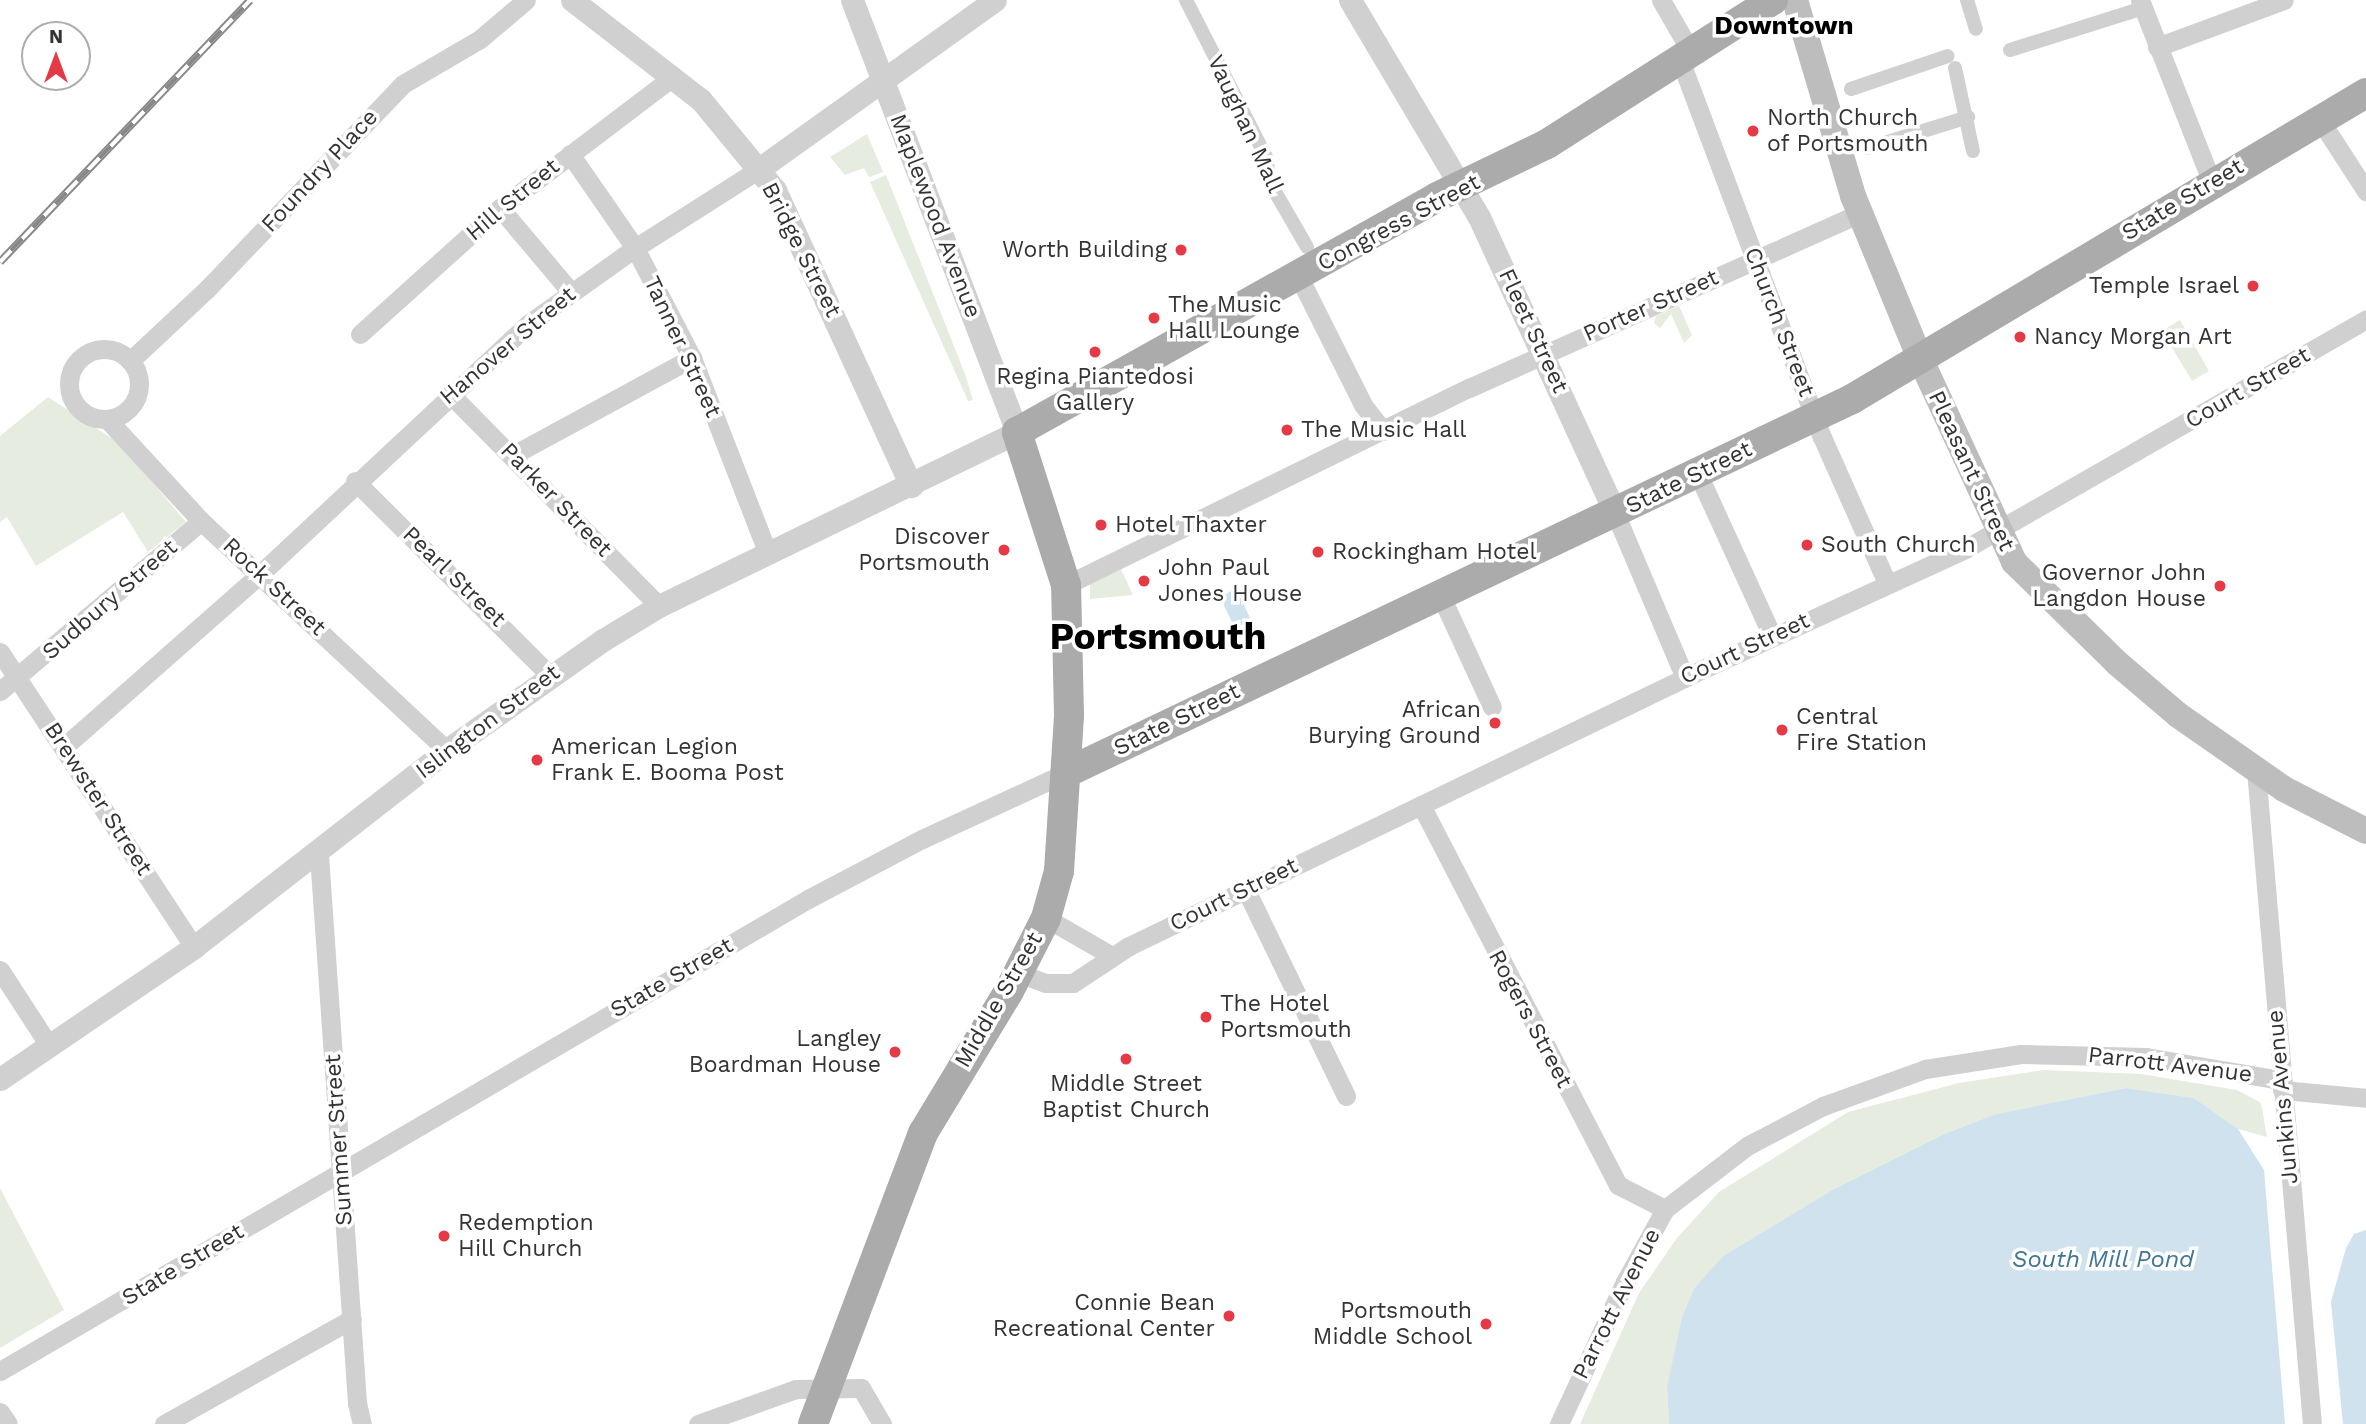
<!DOCTYPE html>
<style>
body{margin:0}
#map{position:relative;width:2366px;height:1424px;overflow:hidden;background:#fff;font-family:"Work Sans",sans-serif}
div>[style]{position:absolute}
.green>*{inset:0;background:#e6ecdf}
.water>*{inset:0;background:#cfe2ee}
.pedestrian>*{height:14px;margin:-7px;padding:0 7px;transform-origin:7px;border-radius:7px;background:#d0d0d0}
.minor>*{height:19px;margin:-9.5px;padding:0 9.5px;transform-origin:9.5px;border-radius:9.5px;background:#d0d0d0}
.minor>.ring{margin:-9.5px;padding:0;box-sizing:content-box;background:none;border:19px solid #d0d0d0;border-radius:50%}
.tertiary>*{height:23px;margin:-11.5px;padding:0 11.5px;transform-origin:11.5px;border-radius:11.5px;background:#d0d0d0}
.secondary>*{height:26px;margin:-13px;padding:0 13px;transform-origin:13px;border-radius:13px;background:#bdbdbd}
.primary>*{height:30px;margin:-15px;padding:0 15px;transform-origin:15px;border-radius:15px;background:#ababab}
.rail>*{height:8px;margin-top:-4px;transform-origin:0;background:repeating-linear-gradient(90deg,#fff 0 16px,#888 0 32px);box-sizing:border-box;border-block:2px solid #888}
.dots>*{width:19px;height:19px;translate:-50% -50%;box-sizing:border-box;border:4px solid #fff;border-radius:50%}
span{translate:-50% -50%;white-space:nowrap;text-align:center;line-height:1.15;-webkit-text-stroke:7px #fff;paint-order:stroke}
.poi-label{font-size:23px;color:#333}
.left{translate:0 -50%;text-align:left}
.right{translate:-100% -50%;text-align:right}
.street-label{font-size:23px;color:#333}
.water-label{font-size:24px;color:#3f7597;font-style:italic}
.quarter-label{font-size:26px;color:#000;font-weight:700}
.town-label{font-size:37px;color:#000;font-weight:700}
.north{position:absolute;left:21px;top:21px;width:70px;height:70px;box-sizing:border-box;background:#fff;border:2px solid #adadad;border-radius:50%;rotate:0deg;font-size:19px;font-weight:700;line-height:28px;text-align:center;color:#333}
.north::after{content:'';display:block;margin:auto;width:24px;height:32px;background:#e63946;clip-path:polygon(50% 0,100% 100%,50% 72%,0 100%)}
</style>
<div id="map">
<div class="green">
<i style="clip-path:polygon(867px 134px,883px 172px,869px 177px,864px 168px,845px 175px,830px 157px)"></i>
<i style="clip-path:polygon(886px 175px,965px 374px,973px 400px,968px 401px,870px 182px)"></i>
<i style="clip-path:polygon(1679px 306px,1692px 335px,1684px 343px,1671px 314px,1660px 328px,1654px 323px,1656px 316px)"></i>
<i style="clip-path:polygon(2180px 320px,2209px 371px,2192px 381px,2162px 331px)"></i>
<i style="clip-path:polygon(48px 397px,119px 443px,186px 522px,148px 552px,123px 512px,36px 566px,7px 517px,0 522px,0 436px)"></i>
<i style="clip-path:polygon(1121px 569px,1133px 595px,1090px 599px,1090px 584px)"></i>
<i style="clip-path:polygon(2043px 1070px,2141px 1074px,2237px 1090px,2261px 1103px,2267px 1137px,2238px 1129px,2194px 1098px,2126px 1088px,1996px 1114px,1944px 1134px,1832px 1190px,1723px 1256px,1695px 1289px,1667px 1387px,1669px 1424px,1580px 1424px,1639px 1293px,1677px 1238px,1719px 1192px,1848px 1112px,1959px 1083px)"></i>
<i style="clip-path:polygon(0 1188px,64px 1310px,0 1348px)"></i>
</div>
<div class="water">
<i style="clip-path:polygon(1231px 591px,1240px 597px,1251px 620px,1235px 628px,1224px 606px,1225px 595px)"></i>
<i style="clip-path:polygon(2126px 1088px,2194px 1098px,2238px 1129px,2264px 1170px,2285px 1424px,1669px 1424px,1667px 1387px,1682px 1318px,1694px 1289px,1723px 1256px,1832px 1190px,1944px 1134px,1996px 1114px)"></i>
<i style="clip-path:polygon(2366px 1230px,2366px 1424px,2343px 1424px,2331px 1302px,2346px 1248px,2354px 1234px)"></i>
</div>
<div class="pedestrian">
<i style="left:1186px;top:0;width:176px;rotate:63deg"></i>
<i style="left:1266px;top:157px;width:26px;rotate:81deg"></i>
<i style="left:1270px;top:183px;width:74px;rotate:60deg"></i>
<i style="left:1967px;top:0;width:30px;rotate:73deg"></i>
<i style="left:2010px;top:50px;width:139px;rotate:-17.5deg"></i>
<i style="left:1955px;top:68px;width:85px;rotate:77.8deg"></i>
<i style="left:1851px;top:89px;width:102px;rotate:-18.8deg"></i>
<i style="left:1868px;top:148px;width:105px;rotate:-17.2deg"></i>
</div>
<div class="minor">
<i style="left:1661px;top:0;width:58px;rotate:59.9deg"></i>
<i style="left:2140px;top:0;width:197px;rotate:68.5deg"></i>
<i style="left:2157px;top:47px;width:135px;rotate:-20.3deg"></i>
<i style="left:1679px;top:57px;width:406px;rotate:69.4deg"></i>
<i style="left:1822px;top:437px;width:160px;rotate:66deg"></i>
<i style="left:2320px;top:120px;width:85px;rotate:57.1deg"></i>
<i style="left:570px;top:154px;width:114px;rotate:55.3deg"></i>
<i style="left:635px;top:248px;width:124px;rotate:62.6deg"></i>
<i style="left:692px;top:358px;width:210px;rotate:68.8deg"></i>
<i style="left:500px;top:208px;width:109px;rotate:49.9deg"></i>
<i style="left:1299px;top:277px;width:143px;rotate:63.4deg"></i>
<i style="left:1363px;top:405px;width:33px;rotate:52deg"></i>
<i style="left:360px;top:334px;width:188px;rotate:-42deg"></i>
<i style="left:500px;top:208px;width:218px;rotate:-37.2deg"></i>
<i class="ring" style="left:69px;top:349px;width:51px;height:51px"></i>
<i style="left:130px;top:361px;width:107px;rotate:-43.1deg"></i>
<i style="left:208px;top:288px;width:282px;rotate:-46.3deg"></i>
<i style="left:403px;top:84px;width:89px;rotate:-30.3deg"></i>
<i style="left:480px;top:39px;width:60px;rotate:-40.3deg"></i>
<i style="left:450px;top:394px;width:298px;rotate:45.4deg"></i>
<i style="left:107px;top:419px;width:139px;rotate:47.3deg"></i>
<i style="left:201px;top:521px;width:336px;rotate:43deg"></i>
<i style="left:513px;top:455px;width:204px;rotate:-28.5deg"></i>
<i style="left:1698px;top:474px;width:178px;rotate:65.4deg"></i>
<i style="left:355px;top:481px;width:275px;rotate:44.9deg"></i>
<i style="left:1615px;top:513px;width:179px;rotate:67deg"></i>
<i style="left:1066px;top:585px;width:449px;rotate:-26.1deg"></i>
<i style="left:1469px;top:388px;width:428px;rotate:-24.1deg"></i>
<i style="left:1440px;top:594px;width:124px;rotate:65.3deg"></i>
<i style="left:0;top:652px;width:353px;rotate:56.7deg"></i>
<i style="left:0;top:691px;width:263px;rotate:-40.2deg"></i>
<i style="left:65px;top:746px;width:260px;rotate:-41.4deg"></i>
<i style="left:260px;top:574px;width:367px;rotate:-43deg"></i>
<i style="left:528px;top:324px;width:131px;rotate:-35.4deg"></i>
<i style="left:635px;top:248px;width:147px;rotate:-32.5deg"></i>
<i style="left:2256px;top:770px;width:656px;rotate:85.11deg"></i>
<i style="left:1421px;top:805px;width:428px;rotate:62.6deg"></i>
<i style="left:1618px;top:1185px;width:53px;rotate:27.1deg"></i>
<i style="left:319px;top:855px;width:549px;rotate:86.03deg"></i>
<i style="left:357px;top:1403px;width:22px;rotate:77deg"></i>
<i style="left:1246px;top:890px;width:229px;rotate:64.1deg"></i>
<i style="left:1046px;top:918px;width:76px;rotate:29.9deg"></i>
<i style="left:0;top:970px;width:92px;rotate:57deg"></i>
<i style="left:1018px;top:973px;width:29px;rotate:20deg"></i>
<i style="left:1045px;top:983px;width:28px"></i>
<i style="left:1073px;top:983px;width:67px;rotate:-33.5deg"></i>
<i style="left:1129px;top:946px;width:635px;rotate:-25.76deg"></i>
<i style="left:1701px;top:670px;width:290px;rotate:-24.6deg"></i>
<i style="left:1965px;top:549px;width:462px;rotate:-29.8deg"></i>
<i style="left:2282px;top:1090px;width:84px;rotate:5.4deg"></i>
<i style="left:0;top:1371px;width:936px;rotate:-30.29deg"></i>
<i style="left:808px;top:899px;width:129px;rotate:-27.8deg"></i>
<i style="left:922px;top:839px;width:161px;rotate:-24.7deg"></i>
<i style="left:0;top:1412px;width:14px;rotate:56deg"></i>
<i style="left:164px;top:1424px;width:215px;rotate:-29.2deg"></i>
<i style="left:698px;top:1424px;width:104px;rotate:-19.7deg"></i>
<i style="left:796px;top:1389px;width:65px;rotate:-0.9deg"></i>
<i style="left:861px;top:1388px;width:42px;rotate:59.7deg"></i>
<i style="left:1559px;top:1424px;width:157px;rotate:-65.1deg"></i>
<i style="left:1625px;top:1282px;width:83px;rotate:-61.3deg"></i>
<i style="left:1665px;top:1209px;width:103px;rotate:-37.5deg"></i>
<i style="left:1747px;top:1146px;width:86px;rotate:-27.8deg"></i>
<i style="left:1823px;top:1106px;width:109px;rotate:-19.9deg"></i>
<i style="left:1925px;top:1069px;width:97px;rotate:-8.9deg"></i>
<i style="left:2021px;top:1054px;width:125px;rotate:1.4deg"></i>
<i style="left:2146px;top:1057px;width:137px;rotate:9.7deg"></i>
</div>
<div class="tertiary">
<i style="left:572px;top:0;width:163px;rotate:37.8deg"></i>
<i style="left:701px;top:100px;width:117px;rotate:50.6deg"></i>
<i style="left:775px;top:190px;width:326px;rotate:65.3deg"></i>
<i style="left:1350px;top:0;width:252px;rotate:59.3deg"></i>
<i style="left:1479px;top:217px;width:326px;rotate:65.3deg"></i>
<i style="left:759px;top:169px;width:290px;rotate:-35.6deg"></i>
<i style="left:0;top:1079px;width:235px;rotate:-34.2deg"></i>
<i style="left:194px;top:947px;width:321px;rotate:-37.9deg"></i>
<i style="left:447px;top:750px;width:191px;rotate:-35.2deg"></i>
<i style="left:603px;top:640px;width:66px;rotate:-31.3deg"></i>
<i style="left:659px;top:606px;width:398px;rotate:-25.9deg"></i>
<i style="left:1017px;top:432px;width:462px;rotate:-110.9deg"></i>
</div>
<div class="secondary">
<i style="left:1795px;top:0;width:204px;rotate:73.5deg"></i>
<i style="left:1853px;top:196px;width:173px;rotate:67.6deg"></i>
<i style="left:1919px;top:356px;width:227px;rotate:65.2deg"></i>
<i style="left:2014px;top:562px;width:144px;rotate:44.4deg"></i>
<i style="left:2117px;top:663px;width:80px;rotate:40.4deg"></i>
<i style="left:2178px;top:715px;width:129px;rotate:34.9deg"></i>
<i style="left:2284px;top:789px;width:92px;rotate:27.1deg"></i>
</div>
<div class="primary">
<i style="left:1068px;top:772px;width:868px;rotate:-25.44deg"></i>
<i style="left:1852px;top:399px;width:598px;rotate:-30.77deg"></i>
<i style="left:813px;top:1424px;width:311px;rotate:-69.3deg"></i>
<i style="left:923px;top:1133px;width:166px;rotate:-58.8deg"></i>
<i style="left:1009px;top:991px;width:82px;rotate:-63.1deg"></i>
<i style="left:1046px;top:918px;width:49px;rotate:-74.5deg"></i>
<i style="left:1059px;top:871px;width:156px;rotate:-86.3deg"></i>
<i style="left:1069px;top:715px;width:130px;rotate:-91.3deg"></i>
<i style="left:1066px;top:585px;width:161px;rotate:-107.8deg"></i>
<i style="left:1017px;top:432px;width:481px;rotate:-29.2deg"></i>
<i style="left:1437px;top:197px;width:122px;rotate:-25.7deg"></i>
<i style="left:1547px;top:144px;width:268px;rotate:-32.5deg"></i>
</div>
<div class="rail">
<i style="left:0;top:262px;width:362px;rotate:-46.3deg"></i>
</div>
<div class="dots">
<i style="left:1753px;top:131px;background:#e63946"></i>
<i style="left:1181px;top:250px;background:#e63946"></i>
<i style="left:2253px;top:286px;background:#e63946"></i>
<i style="left:1154px;top:318px;background:#e63946"></i>
<i style="left:2020px;top:337px;background:#e63946"></i>
<i style="left:1095px;top:352px;background:#e63946"></i>
<i style="left:1287px;top:430px;background:#e63946"></i>
<i style="left:1101px;top:525px;background:#e63946"></i>
<i style="left:1807px;top:545px;background:#e63946"></i>
<i style="left:1004px;top:550px;background:#e63946"></i>
<i style="left:1318px;top:552px;background:#e63946"></i>
<i style="left:1144px;top:581px;background:#e63946"></i>
<i style="left:2220px;top:586px;background:#e63946"></i>
<i style="left:1495px;top:723px;background:#e63946"></i>
<i style="left:1782px;top:730px;background:#e63946"></i>
<i style="left:537px;top:760px;background:#e63946"></i>
<i style="left:1206px;top:1017px;background:#e63946"></i>
<i style="left:895px;top:1052px;background:#e63946"></i>
<i style="left:1126px;top:1059px;background:#e63946"></i>
<i style="left:444px;top:1236px;background:#e63946"></i>
<i style="left:1229px;top:1316px;background:#e63946"></i>
<i style="left:1486px;top:1324px;background:#e63946"></i>
</div>
<div class="poi-label">
<span class="left" style="left:1767px;top:131px">North Church<br>of Portsmouth</span>
<span class="right" style="left:1167px;top:250px">Worth Building</span>
<span class="right" style="left:2239px;top:286px">Temple Israel</span>
<span class="left" style="left:1168px;top:318px">The Music<br>Hall Lounge</span>
<span class="left" style="left:2034px;top:337px">Nancy Morgan Art</span>
<span style="left:1095px;top:390px">Regina Piantedosi<br>Gallery</span>
<span class="left" style="left:1301px;top:430px">The Music Hall</span>
<span class="left" style="left:1115px;top:525px">Hotel Thaxter</span>
<span class="right" style="left:990px;top:550px">Discover<br>Portsmouth</span>
<span class="left" style="left:1821px;top:545px">South Church</span>
<span class="left" style="left:1332px;top:552px">Rockingham Hotel</span>
<span class="left" style="left:1158px;top:581px">John Paul<br>Jones House</span>
<span class="right" style="left:2206px;top:586px">Governor John<br>Langdon House</span>
<span class="right" style="left:1481px;top:723px">African<br>Burying Ground</span>
<span class="left" style="left:1796px;top:730px">Central<br>Fire Station</span>
<span class="left" style="left:551px;top:760px">American Legion<br>Frank E. Booma Post</span>
<span class="left" style="left:1220px;top:1017px">The Hotel<br>Portsmouth</span>
<span class="right" style="left:881px;top:1052px">Langley<br>Boardman House</span>
<span style="left:1126px;top:1097px">Middle Street<br>Baptist Church</span>
<span class="left" style="left:458px;top:1236px">Redemption<br>Hill Church</span>
<span class="right" style="left:1215px;top:1316px">Connie Bean<br>Recreational Center</span>
<span class="right" style="left:1472px;top:1324px">Portsmouth<br>Middle School</span>
</div>
<div class="street-label">
<span style="left:1245px;top:124px;rotate:65deg">Vaughan Mall</span>
<span style="left:320px;top:171px;rotate:-47deg">Foundry Place</span>
<span style="left:513px;top:200px;rotate:-40deg">Hill Street</span>
<span style="left:2183px;top:200px;rotate:-31deg">State Street</span>
<span style="left:935px;top:216px;rotate:69deg">Maplewood Avenue</span>
<span style="left:1399px;top:223px;rotate:-28deg">Congress Street</span>
<span style="left:801px;top:250px;rotate:63deg">Bridge Street</span>
<span style="left:1651px;top:306px;rotate:-24deg">Porter Street</span>
<span style="left:1779px;top:322px;rotate:69deg">Church Street</span>
<span style="left:1533px;top:331px;rotate:65deg">Fleet Street</span>
<span style="left:508px;top:346px;rotate:-40deg">Hanover Street</span>
<span style="left:682px;top:347px;rotate:65deg">Tanner Street</span>
<span style="left:2248px;top:388px;rotate:-30deg">Court Street</span>
<span style="left:1971px;top:471px;rotate:65deg">Pleasant Street</span>
<span style="left:1689px;top:478px;rotate:-26deg">State Street</span>
<span style="left:556px;top:500px;rotate:46deg">Parker Street</span>
<span style="left:454px;top:577px;rotate:44deg">Pearl Street</span>
<span style="left:274px;top:587px;rotate:43deg">Rock Street</span>
<span style="left:110px;top:600px;rotate:-41deg">Sudbury Street</span>
<span style="left:1745px;top:649px;rotate:-25deg">Court Street</span>
<span style="left:1177px;top:720px;rotate:-26deg">State Street</span>
<span style="left:488px;top:722px;rotate:-37deg">Islington Street</span>
<span style="left:98px;top:799px;rotate:57deg">Brewster Street</span>
<span style="left:1234px;top:895px;rotate:-26deg">Court Street</span>
<span style="left:672px;top:978px;rotate:-30deg">State Street</span>
<span style="left:999px;top:1000px;rotate:-60deg">Middle Street</span>
<span style="left:1530px;top:1019px;rotate:62deg">Rogers Street</span>
<span style="left:2170px;top:1065px;rotate:7deg">Parrott Avenue</span>
<span style="left:2283px;top:1097px;rotate:-95deg">Junkins Avenue</span>
<span style="left:339px;top:1140px;rotate:-94deg">Summer Street</span>
<span style="left:183px;top:1265px;rotate:-31deg">State Street</span>
<span style="left:1617px;top:1304px;rotate:-63deg">Parrott Avenue</span>
</div>
<div class="water-label">
<span style="left:2103px;top:1260px">South Mill Pond</span>
</div>
<div class="quarter-label">
<span style="left:1784px;top:26px">Downtown</span>
</div>
<div class="town-label">
<span style="left:1158px;top:637px">Portsmouth</span>
</div>
<div class="north">N</div>
</div>
